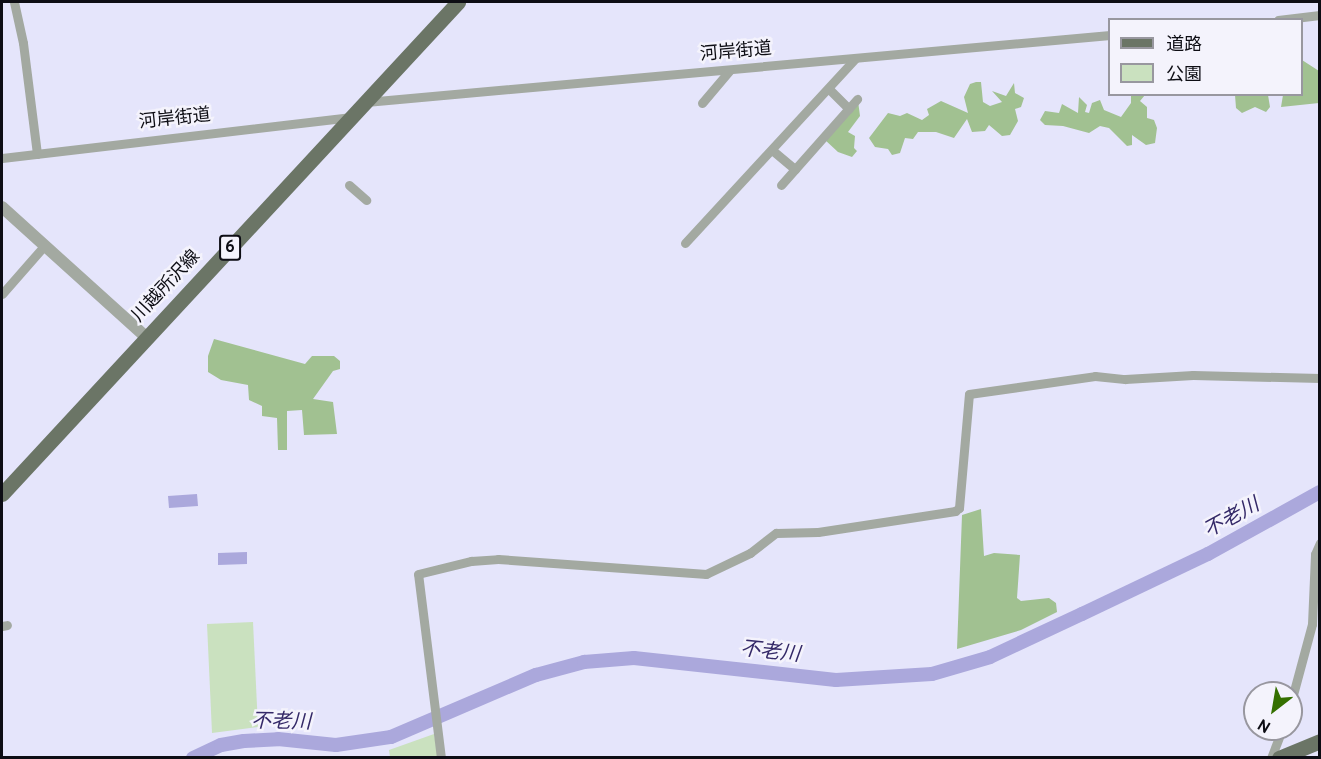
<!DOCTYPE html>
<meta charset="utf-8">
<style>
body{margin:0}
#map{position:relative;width:1321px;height:759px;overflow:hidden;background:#e5e5fb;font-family:Overpass,"Noto Sans JP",sans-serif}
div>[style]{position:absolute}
.green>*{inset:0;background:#cae1bf}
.forest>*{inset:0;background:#a1c191}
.water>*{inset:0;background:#aba8dc}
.river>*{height:14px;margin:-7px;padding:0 7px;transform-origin:7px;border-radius:7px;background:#aba8dc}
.minor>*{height:9px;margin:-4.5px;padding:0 4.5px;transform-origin:4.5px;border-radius:4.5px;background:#a3a9a1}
.tertiary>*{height:12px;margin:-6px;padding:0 6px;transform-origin:6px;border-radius:6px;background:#a3a9a1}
.primary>*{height:15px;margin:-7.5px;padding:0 7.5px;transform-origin:7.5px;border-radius:7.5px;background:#6b7566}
span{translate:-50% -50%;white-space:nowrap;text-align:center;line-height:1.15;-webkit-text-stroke:5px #f4f3fc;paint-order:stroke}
.shield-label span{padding:2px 4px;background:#f4f3fc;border:2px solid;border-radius:4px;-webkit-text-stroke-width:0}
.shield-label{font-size:16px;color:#0d0d14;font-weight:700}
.street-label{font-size:18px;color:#0d0d14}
.water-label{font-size:20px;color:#342968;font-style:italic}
.frame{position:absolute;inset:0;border:3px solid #0d0d14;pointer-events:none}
.legend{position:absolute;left:1108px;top:18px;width:195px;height:78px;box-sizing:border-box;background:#f4f3fc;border:2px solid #98979f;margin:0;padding:8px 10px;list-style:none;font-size:18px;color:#0d0d14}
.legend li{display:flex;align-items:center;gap:12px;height:30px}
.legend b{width:30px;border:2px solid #98979f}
.north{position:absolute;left:1243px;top:681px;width:60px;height:60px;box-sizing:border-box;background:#f4f3fc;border:2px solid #98979f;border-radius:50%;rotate:211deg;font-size:16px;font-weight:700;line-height:24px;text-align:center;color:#0d0d14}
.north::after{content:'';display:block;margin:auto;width:21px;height:27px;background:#357000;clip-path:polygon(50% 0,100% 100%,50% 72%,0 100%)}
</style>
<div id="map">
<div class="green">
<i style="clip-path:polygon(253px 622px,258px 727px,212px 733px,207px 624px)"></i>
<i style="clip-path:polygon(434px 734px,438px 757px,390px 757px,389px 750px)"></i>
</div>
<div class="forest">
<i style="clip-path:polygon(1302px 60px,1319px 71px,1319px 103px,1281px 107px,1283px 95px,1302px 94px)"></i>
<i style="clip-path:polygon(976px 82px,981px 82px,983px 102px,990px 106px,1002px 102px,992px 91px,1006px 96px,1014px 83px,1015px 93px,1024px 98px,1021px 107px,1015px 109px,1018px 121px,1010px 135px,1002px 136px,989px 125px,985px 131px,972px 132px,967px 119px,954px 138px,936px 132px,918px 132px,913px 139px,905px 138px,900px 153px,892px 155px,888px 149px,875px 147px,869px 138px,888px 113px,900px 116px,907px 113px,922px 120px,929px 115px,927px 109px,941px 101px,968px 113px,964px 97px,970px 84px)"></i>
<i style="clip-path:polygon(1131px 95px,1145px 95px,1140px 101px,1147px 107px,1147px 118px,1154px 120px,1157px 128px,1155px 143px,1146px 145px,1132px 135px,1132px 145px,1127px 146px,1109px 128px,1100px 126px,1089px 133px,1063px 126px,1045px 125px,1040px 120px,1045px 111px,1059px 113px,1062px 104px,1078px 113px,1079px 97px,1087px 105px,1085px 112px,1089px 113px,1092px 103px,1100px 100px,1104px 110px,1121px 117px,1131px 103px)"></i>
<i style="clip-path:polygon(1235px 95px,1268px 95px,1270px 107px,1266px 112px,1255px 107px,1242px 113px,1236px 108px)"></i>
<i style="clip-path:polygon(858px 101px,860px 116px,848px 132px,855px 136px,854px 148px,857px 151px,852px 157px,838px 152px,824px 139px)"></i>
<i style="clip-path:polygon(214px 339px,305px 364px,312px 356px,334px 356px,340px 361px,340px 369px,333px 371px,313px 399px,333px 402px,337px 434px,304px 435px,302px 410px,287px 411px,287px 450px,278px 450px,277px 418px,262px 416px,262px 406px,249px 400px,248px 385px,221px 380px,208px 372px,208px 356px)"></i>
<i style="clip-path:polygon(981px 509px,984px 556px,994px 553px,1020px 555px,1017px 598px,1021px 601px,1049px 598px,1056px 603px,1057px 612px,1021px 630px,957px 649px,962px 515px)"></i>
</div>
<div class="water">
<i style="clip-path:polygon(197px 494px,198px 506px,169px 508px,168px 496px)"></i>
<i style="clip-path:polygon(247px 552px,247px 564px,218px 565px,218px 553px)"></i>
</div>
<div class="river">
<i style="left:193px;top:758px;width:31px;rotate:-25deg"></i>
<i style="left:221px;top:745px;width:23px;rotate:-10deg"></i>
<i style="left:244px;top:741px;width:34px;rotate:-3deg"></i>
<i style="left:278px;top:739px;width:58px;rotate:5.9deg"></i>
<i style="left:336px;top:745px;width:56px;rotate:-8.3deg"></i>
<i style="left:391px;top:737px;width:158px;rotate:-23.2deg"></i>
<i style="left:536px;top:675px;width:50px;rotate:-15.2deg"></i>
<i style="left:584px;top:662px;width:50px;rotate:-4.6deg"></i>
<i style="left:634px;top:658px;width:203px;rotate:6.2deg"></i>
<i style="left:836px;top:680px;width:96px;rotate:-3.6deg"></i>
<i style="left:932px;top:674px;width:60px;rotate:-16.3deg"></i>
<i style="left:990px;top:657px;width:102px;rotate:-25.1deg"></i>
<i style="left:1082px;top:614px;width:140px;rotate:-25.5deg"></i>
<i style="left:1208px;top:554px;width:128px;rotate:-29deg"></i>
</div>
<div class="minor">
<i style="left:14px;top:2px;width:42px;rotate:77.6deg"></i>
<i style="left:23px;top:43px;width:112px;rotate:82.8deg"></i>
<i style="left:1278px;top:20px;width:42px;rotate:-6.8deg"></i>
<i style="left:829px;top:89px;width:28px;rotate:45deg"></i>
<i style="left:366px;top:102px;width:747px;rotate:-5.15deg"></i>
<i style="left:702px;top:103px;width:43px;rotate:-49.7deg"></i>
<i style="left:772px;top:150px;width:30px;rotate:40deg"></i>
<i style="left:2px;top:158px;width:352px;rotate:-6.7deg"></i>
<i style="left:349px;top:185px;width:23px;rotate:41deg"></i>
<i style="left:781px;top:185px;width:115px;rotate:-48.5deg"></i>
<i style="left:685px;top:243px;width:251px;rotate:-47.3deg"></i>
<i style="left:2px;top:294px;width:64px;rotate:-48.8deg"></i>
<i style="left:2px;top:626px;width:5px;rotate:-11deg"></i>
<i style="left:1291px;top:702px;width:81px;rotate:-74.9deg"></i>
<i style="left:1312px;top:624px;width:70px;rotate:-87.5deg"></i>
<i style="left:1315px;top:554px;width:12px;rotate:-66deg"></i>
<i style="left:441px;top:758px;width:185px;rotate:-97.1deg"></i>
<i style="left:418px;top:574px;width:55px;rotate:-13.8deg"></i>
<i style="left:471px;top:561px;width:27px;rotate:-4deg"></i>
<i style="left:498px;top:559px;width:209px;rotate:4.1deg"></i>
<i style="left:706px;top:574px;width:49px;rotate:-25.5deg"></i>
<i style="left:750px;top:553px;width:33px;rotate:-38deg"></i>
<i style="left:776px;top:533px;width:42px;rotate:-1.4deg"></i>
<i style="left:818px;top:532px;width:139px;rotate:-8.7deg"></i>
<i style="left:955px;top:511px;width:5px;rotate:-37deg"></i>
<i style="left:959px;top:508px;width:114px;rotate:-85deg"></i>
<i style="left:969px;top:394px;width:127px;rotate:-8.1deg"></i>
<i style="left:1095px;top:376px;width:30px;rotate:6deg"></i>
<i style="left:1125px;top:379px;width:68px;rotate:-3.4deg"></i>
<i style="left:1193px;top:375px;width:127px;rotate:1.4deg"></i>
<i style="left:1271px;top:758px;width:31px;rotate:-69deg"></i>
</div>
<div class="tertiary">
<i style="left:2px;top:207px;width:194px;rotate:42.1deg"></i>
</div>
<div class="primary">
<i style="left:2px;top:494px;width:671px;rotate:-47.17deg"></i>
<i style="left:1279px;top:758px;width:44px;rotate:-22.5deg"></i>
</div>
<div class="shield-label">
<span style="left:230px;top:248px">6</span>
</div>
<div class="street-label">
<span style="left:736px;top:53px;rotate:-5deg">河岸街道</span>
<span style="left:175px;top:120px;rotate:-6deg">河岸街道</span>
<span style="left:167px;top:287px;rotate:-47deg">川越所沢線</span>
</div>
<div class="water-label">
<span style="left:1232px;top:519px;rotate:-29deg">不老川</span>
<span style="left:770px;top:653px;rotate:6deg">不老川</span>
<span style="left:281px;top:723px;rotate:1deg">不老川</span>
</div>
<div class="frame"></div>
<ul class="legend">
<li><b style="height:8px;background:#6b7566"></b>道路</li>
<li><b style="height:16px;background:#cae1bf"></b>公園</li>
</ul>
<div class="north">N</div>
</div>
